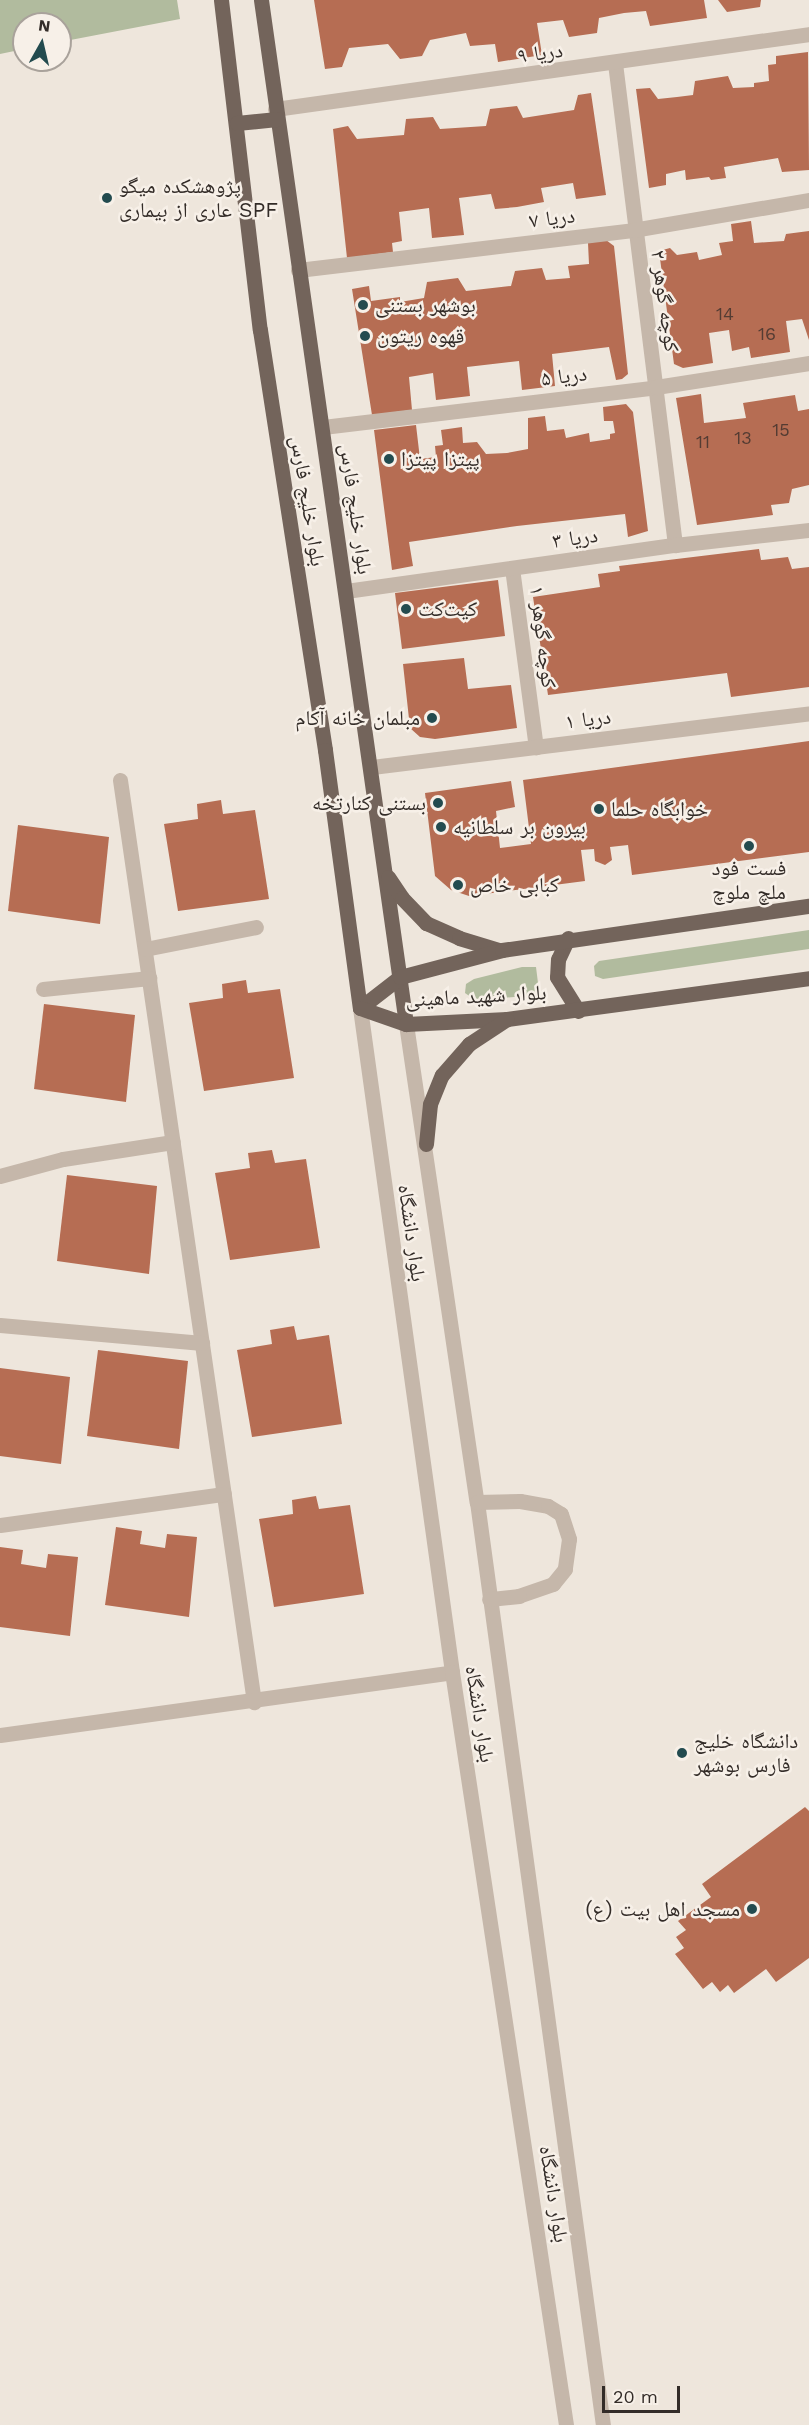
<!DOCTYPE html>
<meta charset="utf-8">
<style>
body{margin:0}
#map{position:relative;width:809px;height:2425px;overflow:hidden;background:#eee6dc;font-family:"Work Sans","Noto Naskh Arabic",sans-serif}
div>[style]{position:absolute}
.green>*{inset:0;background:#b1bb9e}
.building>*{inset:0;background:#b66d53}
.minor>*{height:15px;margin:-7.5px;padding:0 7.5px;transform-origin:7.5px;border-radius:7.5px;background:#c5b7aa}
.tertiary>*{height:15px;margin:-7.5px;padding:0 7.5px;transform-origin:7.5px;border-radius:7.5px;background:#c5b7aa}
.primary>*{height:15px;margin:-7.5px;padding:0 7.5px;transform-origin:7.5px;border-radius:7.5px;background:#73645b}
.dots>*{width:16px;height:16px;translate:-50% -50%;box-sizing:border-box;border:3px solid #f7f0e8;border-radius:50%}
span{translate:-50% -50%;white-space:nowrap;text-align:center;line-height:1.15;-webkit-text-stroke:5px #f7f0e8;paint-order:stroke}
.number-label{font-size:18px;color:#543c33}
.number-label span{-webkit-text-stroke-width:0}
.street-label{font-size:21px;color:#332c28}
.poi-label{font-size:21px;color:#332c28}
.left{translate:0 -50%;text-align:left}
.right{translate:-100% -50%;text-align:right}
.north{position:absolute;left:12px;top:12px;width:60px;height:60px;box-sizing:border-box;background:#f7f0e8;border:2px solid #a9a29b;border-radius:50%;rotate:8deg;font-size:16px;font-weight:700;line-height:24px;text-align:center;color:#332c28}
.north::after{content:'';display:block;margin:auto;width:21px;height:27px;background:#234b4f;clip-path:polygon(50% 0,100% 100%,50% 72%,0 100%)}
.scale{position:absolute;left:602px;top:2386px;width:78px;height:27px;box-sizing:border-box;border:3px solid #332c28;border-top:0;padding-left:8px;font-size:18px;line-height:21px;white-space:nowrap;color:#332c28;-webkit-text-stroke:4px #f7f0e8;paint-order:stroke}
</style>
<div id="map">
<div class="green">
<i style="clip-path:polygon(0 0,177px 0,180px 19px,60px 42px,60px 24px,24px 24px,24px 49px,0 54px)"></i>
<i style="clip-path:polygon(809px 930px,809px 949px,603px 979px,595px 976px,594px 966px,599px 961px)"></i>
<i style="clip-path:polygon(522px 967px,536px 967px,539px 991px,526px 996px,475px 1000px,465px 993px,466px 984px,474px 979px)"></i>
</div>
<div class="building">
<i style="clip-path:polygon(314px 0,704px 0,707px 18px,650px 26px,646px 11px,624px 13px,599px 18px,597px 33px,569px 37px,563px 20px,537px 23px,542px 55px,498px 62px,495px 44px,470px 46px,466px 33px,430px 40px,422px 56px,400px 59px,388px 44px,349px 48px,342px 67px,325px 69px)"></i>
<i style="clip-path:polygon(718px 0,761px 0,760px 7px,727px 12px)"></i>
<i style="clip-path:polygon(808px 52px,809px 170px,782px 172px,778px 158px,724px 167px,726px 178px,711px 180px,709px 177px,686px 180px,685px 170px,666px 174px,666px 185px,649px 188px,636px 89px,650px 88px,658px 99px,677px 97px,693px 95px,695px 81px,728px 76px,733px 88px,754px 87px,754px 83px,769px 81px,768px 65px,776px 64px,776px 56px)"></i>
<i style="clip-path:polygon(591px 93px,606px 195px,576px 199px,573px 183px,541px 188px,544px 202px,517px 207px,495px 209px,491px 194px,459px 198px,464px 235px,432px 238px,429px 208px,399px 212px,402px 241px,392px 243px,393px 252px,347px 258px,333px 129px,348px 126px,357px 139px,404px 135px,406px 119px,433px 117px,440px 129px,486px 126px,490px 109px,517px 106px,523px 118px,574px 110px,578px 95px)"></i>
<i style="clip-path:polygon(751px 221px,754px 243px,784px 241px,786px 234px,809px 231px,809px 340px,802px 319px,786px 321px,790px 352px,751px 358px,749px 347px,732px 351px,729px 330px,709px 333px,713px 363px,683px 368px,674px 364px,659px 251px,670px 248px,677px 255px,697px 252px,699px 260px,722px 255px,719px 243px,733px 241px,731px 224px)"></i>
<i style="clip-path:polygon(606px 240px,614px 246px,628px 374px,622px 379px,616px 380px,609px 347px,552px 354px,555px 386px,522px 390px,519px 361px,467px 367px,470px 396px,436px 400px,433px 373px,409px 377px,412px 410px,372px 415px,352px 289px,369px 286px,371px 301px,400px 297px,400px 302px,424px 298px,427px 282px,458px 278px,466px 291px,511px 286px,515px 271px,542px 268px,546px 280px,570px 278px,568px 266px,589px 264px,588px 243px)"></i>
<i style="clip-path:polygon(701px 394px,704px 423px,746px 418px,743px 403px,795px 395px,798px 411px,809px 409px,809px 485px,792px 489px,789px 503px,771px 505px,773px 515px,697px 525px,676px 398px)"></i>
<i style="clip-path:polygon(626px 404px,633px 412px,648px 531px,628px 537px,625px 514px,517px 526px,409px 542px,413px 566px,392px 570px,374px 430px,416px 425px,420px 459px,436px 457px,435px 446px,443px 445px,441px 430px,462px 427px,463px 443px,477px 442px,486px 454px,507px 453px,528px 449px,528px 418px,545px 416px,547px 431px,564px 429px,566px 438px,589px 433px,590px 442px,610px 439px,610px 434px,615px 433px,613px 421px,604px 421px,603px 407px)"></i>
<i style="clip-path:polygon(759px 549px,761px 560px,788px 557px,792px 569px,809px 567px,809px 687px,731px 697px,727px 673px,548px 695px,533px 597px,600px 587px,598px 574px,620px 571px,619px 566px)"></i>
<i style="clip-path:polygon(498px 580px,505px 636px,402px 649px,395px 593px)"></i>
<i style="clip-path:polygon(464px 658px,468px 689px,511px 685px,517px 728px,435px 739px,420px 737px,410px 728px,403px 664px)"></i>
<i style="clip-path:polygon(809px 741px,809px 852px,632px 875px,628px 845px,610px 847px,612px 860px,605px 865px,595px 861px,594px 849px,581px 850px,585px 881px,469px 896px,451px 890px,435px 876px,425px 793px,511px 781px,515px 807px,496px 811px,500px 848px,531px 844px,523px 780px)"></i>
<i style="clip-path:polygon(221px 800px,223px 814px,255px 810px,269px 899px,178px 911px,164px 824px,198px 819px,197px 804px)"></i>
<i style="clip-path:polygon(18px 825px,109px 837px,100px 924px,8px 911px)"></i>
<i style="clip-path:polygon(246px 980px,248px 993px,280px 989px,294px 1078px,204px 1091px,189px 1003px,223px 998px,222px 984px)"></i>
<i style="clip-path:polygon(44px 1004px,135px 1015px,126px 1102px,34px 1089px)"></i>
<i style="clip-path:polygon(272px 1150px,275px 1163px,306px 1159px,320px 1248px,230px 1260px,215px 1173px,250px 1168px,248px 1153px)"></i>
<i style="clip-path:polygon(67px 1175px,157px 1186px,149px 1274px,57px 1261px)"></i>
<i style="clip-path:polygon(294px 1326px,297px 1340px,329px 1335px,342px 1424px,252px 1437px,237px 1350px,272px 1344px,270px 1330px)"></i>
<i style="clip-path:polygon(98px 1350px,188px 1361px,179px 1449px,87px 1436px)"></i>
<i style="clip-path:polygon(0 1368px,70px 1377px,61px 1464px,0 1456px)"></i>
<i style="clip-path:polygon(316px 1496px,319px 1509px,350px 1505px,364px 1594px,274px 1607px,259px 1519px,293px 1514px,292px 1500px)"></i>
<i style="clip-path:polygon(116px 1527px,142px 1531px,140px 1544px,165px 1548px,167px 1534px,197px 1537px,189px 1617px,105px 1605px)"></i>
<i style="clip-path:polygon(0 1547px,23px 1550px,21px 1564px,46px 1568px,48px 1554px,78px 1557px,70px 1636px,0 1627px)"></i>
<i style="clip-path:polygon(805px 1807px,809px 1811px,809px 1958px,776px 1982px,766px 1969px,734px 1993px,728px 1985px,720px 1992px,712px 1982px,703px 1989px,675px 1954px,684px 1948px,676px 1937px,686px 1930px,678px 1921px,711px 1897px,702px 1884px)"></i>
</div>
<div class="minor">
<i style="left:615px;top:63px;width:486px;rotate:82.9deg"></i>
<i style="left:275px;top:109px;width:539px;rotate:-7.99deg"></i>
<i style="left:298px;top:270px;width:337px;rotate:-6.8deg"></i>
<i style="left:633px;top:230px;width:179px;rotate:-9.7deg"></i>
<i style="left:323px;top:427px;width:335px;rotate:-6.8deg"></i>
<i style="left:656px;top:387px;width:155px;rotate:-8.9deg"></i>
<i style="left:512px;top:568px;width:181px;rotate:82.4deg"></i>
<i style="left:346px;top:591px;width:332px;rotate:-8deg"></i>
<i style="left:675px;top:545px;width:135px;rotate:-6.4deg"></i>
<i style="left:372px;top:767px;width:440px;rotate:-7deg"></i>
<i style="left:120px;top:780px;width:932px;rotate:81.73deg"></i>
<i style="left:145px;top:949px;width:113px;rotate:-11.2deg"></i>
<i style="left:43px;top:989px;width:107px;rotate:-5.9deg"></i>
<i style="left:0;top:1176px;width:65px;rotate:-15.1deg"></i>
<i style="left:63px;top:1159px;width:111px;rotate:-8.8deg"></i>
<i style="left:0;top:1325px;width:203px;rotate:5.1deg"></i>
<i style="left:0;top:1525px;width:226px;rotate:-7.9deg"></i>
<i style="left:0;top:1735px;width:456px;rotate:-7.9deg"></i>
</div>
<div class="tertiary">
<i style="left:360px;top:1008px;width:670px;rotate:82.11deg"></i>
<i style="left:452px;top:1672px;width:762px;rotate:81.39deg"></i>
<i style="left:406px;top:1024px;width:483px;rotate:81.6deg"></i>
<i style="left:477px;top:1502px;width:932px;rotate:82.23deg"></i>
<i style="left:477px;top:1502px;width:43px;rotate:-1.3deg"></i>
<i style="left:520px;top:1501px;width:28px;rotate:10deg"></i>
<i style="left:548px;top:1506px;width:15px;rotate:32deg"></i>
<i style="left:561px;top:1514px;width:26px;rotate:72deg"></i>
<i style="left:569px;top:1539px;width:30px;rotate:98deg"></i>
<i style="left:565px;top:1569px;width:19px;rotate:129deg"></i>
<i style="left:553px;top:1584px;width:36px;rotate:161deg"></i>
<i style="left:519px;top:1596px;width:30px;rotate:174deg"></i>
</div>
<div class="primary">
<i style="left:221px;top:0;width:332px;rotate:83.3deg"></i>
<i style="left:260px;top:330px;width:425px;rotate:81.2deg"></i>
<i style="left:325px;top:750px;width:260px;rotate:82.3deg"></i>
<i style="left:261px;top:0;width:1034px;rotate:81.94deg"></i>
<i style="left:237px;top:123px;width:40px;rotate:-5.7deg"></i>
<i style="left:388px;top:877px;width:25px;rotate:56deg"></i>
<i style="left:402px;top:898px;width:35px;rotate:46deg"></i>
<i style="left:426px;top:923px;width:36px;rotate:24deg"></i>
<i style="left:459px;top:938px;width:42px;rotate:16.7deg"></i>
<i style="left:568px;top:938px;width:23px;rotate:115deg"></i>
<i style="left:558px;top:959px;width:18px;rotate:93deg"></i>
<i style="left:557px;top:977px;width:40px;rotate:58deg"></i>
<i style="left:360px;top:1008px;width:51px;rotate:-37.8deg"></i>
<i style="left:400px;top:977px;width:106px;rotate:-14.8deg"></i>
<i style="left:502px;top:950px;width:310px;rotate:-8.2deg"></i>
<i style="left:360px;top:1008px;width:49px;rotate:19.2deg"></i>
<i style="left:406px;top:1024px;width:101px;rotate:-2.8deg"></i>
<i style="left:507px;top:1019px;width:305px;rotate:-7.7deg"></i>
<i style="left:426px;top:1144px;width:40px;rotate:-84.3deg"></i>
<i style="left:430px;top:1104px;width:31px;rotate:-68deg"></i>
<i style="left:442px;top:1075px;width:41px;rotate:-48.9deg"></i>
<i style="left:469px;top:1044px;width:45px;rotate:-33.3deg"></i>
</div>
<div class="dots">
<i style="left:107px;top:198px;background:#234b4f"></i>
<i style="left:363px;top:305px;background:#234b4f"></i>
<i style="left:365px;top:336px;background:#234b4f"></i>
<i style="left:389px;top:459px;background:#234b4f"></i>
<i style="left:406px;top:609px;background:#234b4f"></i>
<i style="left:432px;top:718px;background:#234b4f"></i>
<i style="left:438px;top:803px;background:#234b4f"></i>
<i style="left:599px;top:809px;background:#234b4f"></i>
<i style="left:441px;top:827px;background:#234b4f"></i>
<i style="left:749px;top:846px;background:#234b4f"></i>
<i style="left:458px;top:885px;background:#234b4f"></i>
<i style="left:682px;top:1753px;background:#234b4f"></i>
<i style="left:752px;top:1909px;background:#234b4f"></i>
</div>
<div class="number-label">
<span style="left:725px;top:314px">14</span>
<span style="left:767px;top:334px">16</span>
<span style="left:781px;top:430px">15</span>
<span style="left:743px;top:438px">13</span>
<span style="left:703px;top:442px">11</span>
</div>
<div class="street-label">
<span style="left:540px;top:53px;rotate:-8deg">دریا ۹</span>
<span style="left:552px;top:218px;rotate:-7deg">دریا ۷</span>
<span style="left:665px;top:301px;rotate:82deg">کوچه گوهر ۲</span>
<span style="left:564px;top:376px;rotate:-7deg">دریا ۵</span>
<span style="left:308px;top:501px;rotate:81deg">بلوار خلیج ‌فارس</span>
<span style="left:356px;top:509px;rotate:82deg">بلوار خلیج‌ فارس</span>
<span style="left:575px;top:538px;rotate:-8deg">دریا ۳</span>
<span style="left:543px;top:637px;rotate:83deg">کوچه گوهر ۱</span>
<span style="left:588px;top:719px;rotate:-7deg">دریا ۱</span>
<span style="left:476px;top:996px;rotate:-3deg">بلوار شهید ماهینی</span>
<span style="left:412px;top:1233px;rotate:82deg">بلوار دانشگاه</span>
<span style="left:480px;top:1714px;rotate:81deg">بلوار دانشگاه</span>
<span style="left:554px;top:2194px;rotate:81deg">بلوار دانشگاه</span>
</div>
<div class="poi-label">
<span class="left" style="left:119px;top:198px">پژوهشکده میگو<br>عاری از بیماری SPF</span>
<span class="left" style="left:375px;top:305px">بوشهر بستنی</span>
<span class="left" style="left:377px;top:336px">قهوه ریتون</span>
<span class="left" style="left:401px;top:459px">پیتزا پیتزا</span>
<span class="left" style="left:418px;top:609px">کیت‌کت</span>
<span class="right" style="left:420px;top:718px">مبلمان خانه آکام</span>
<span class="right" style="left:426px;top:803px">بستنی کنارتخه</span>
<span class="left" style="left:611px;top:809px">خوابگاه حلما</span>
<span class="left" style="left:453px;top:827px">بیرون بر سلطانیه</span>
<span style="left:749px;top:880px">فست فود<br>ملچ ملوچ</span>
<span class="left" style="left:470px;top:885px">کبابی خاص</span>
<span class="left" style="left:694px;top:1753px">دانشگاه خلیج<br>فارس بوشهر</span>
<span class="right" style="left:740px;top:1909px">مسجد اهل بیت (ع)</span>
</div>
<div class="north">N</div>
<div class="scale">20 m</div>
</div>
